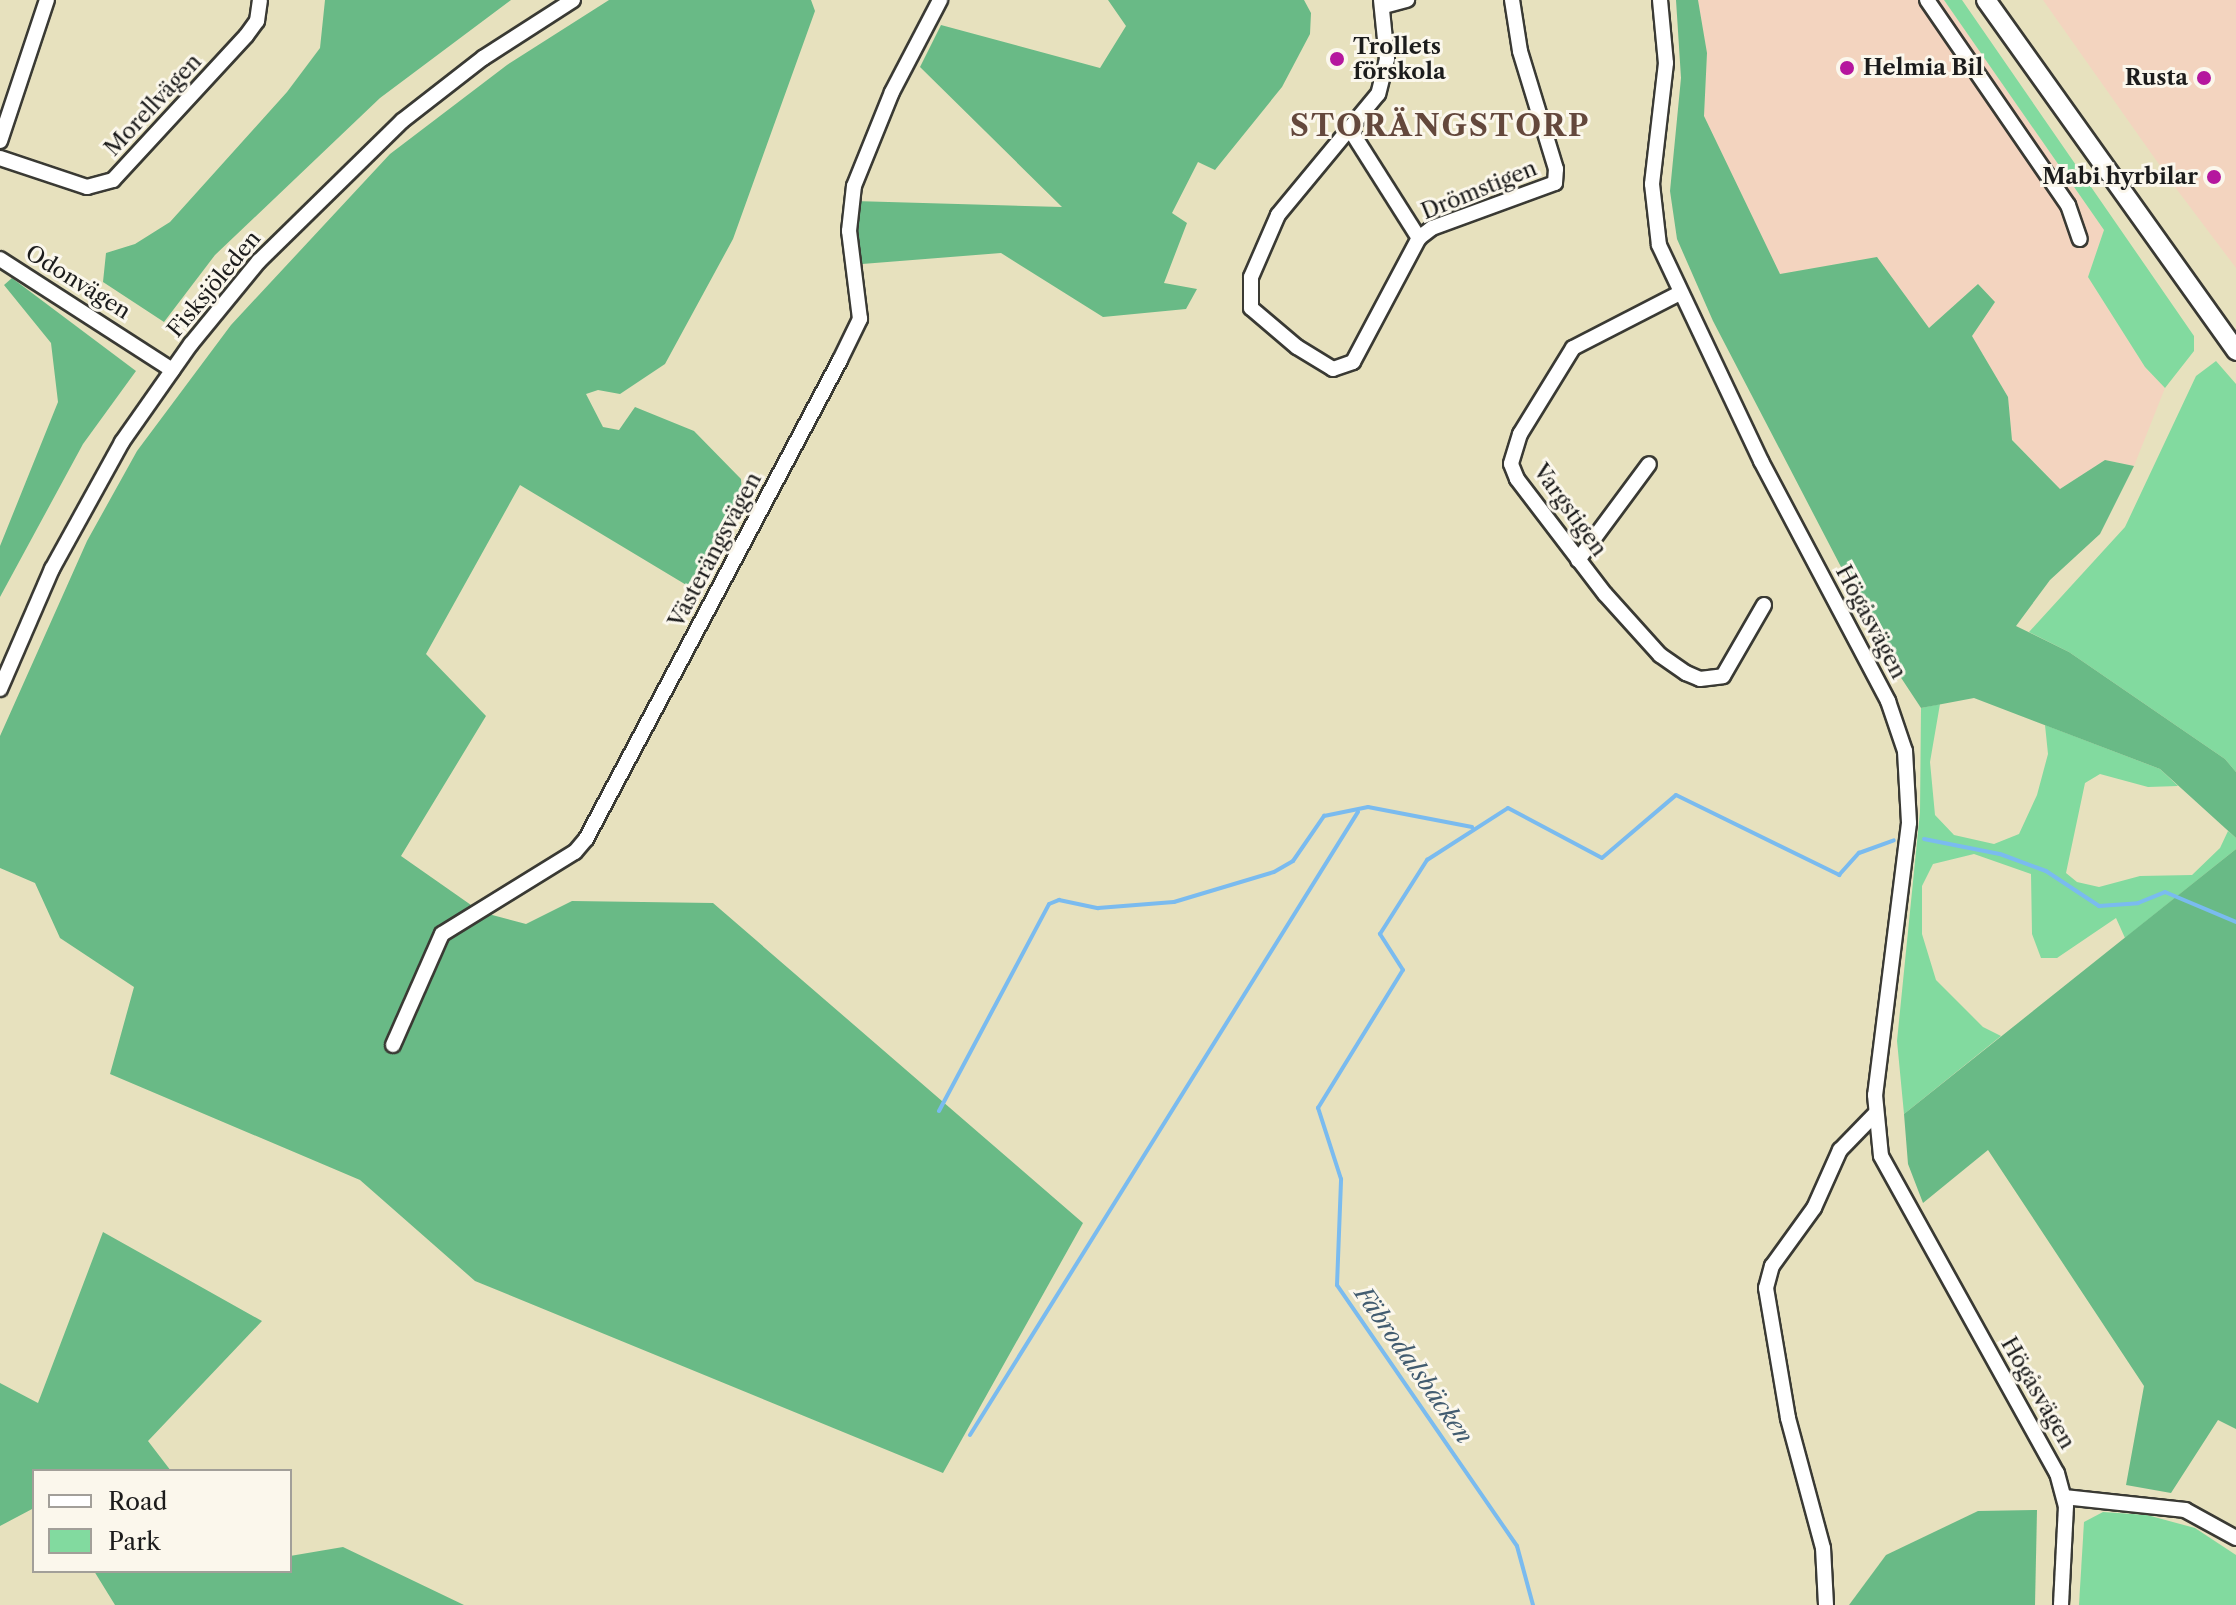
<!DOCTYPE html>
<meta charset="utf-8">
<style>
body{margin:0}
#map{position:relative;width:2236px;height:1605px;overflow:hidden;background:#e7e1be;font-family:"Libre Caslon Text",serif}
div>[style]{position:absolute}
.built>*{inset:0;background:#f3d4bf}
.green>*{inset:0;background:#82da9f}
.forest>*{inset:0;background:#69ba86}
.stream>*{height:4px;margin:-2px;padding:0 2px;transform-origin:2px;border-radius:2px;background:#7abbef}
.roads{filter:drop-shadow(2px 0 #3a3a34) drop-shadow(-2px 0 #3a3a34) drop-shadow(0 2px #3a3a34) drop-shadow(0 -2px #3a3a34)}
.minor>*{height:14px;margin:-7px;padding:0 7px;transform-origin:7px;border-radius:7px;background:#fff}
.major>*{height:18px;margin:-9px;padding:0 9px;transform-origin:9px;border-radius:9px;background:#fff}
.dots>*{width:22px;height:22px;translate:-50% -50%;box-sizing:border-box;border:4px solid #fbf7ec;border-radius:50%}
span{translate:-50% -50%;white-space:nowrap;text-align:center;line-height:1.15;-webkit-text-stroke:6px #fbf7ec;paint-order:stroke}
.poi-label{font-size:22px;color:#1c1c1c;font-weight:700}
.left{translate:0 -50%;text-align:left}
.right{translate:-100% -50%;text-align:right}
.street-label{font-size:22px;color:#1c1c1c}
.water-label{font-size:24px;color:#425c70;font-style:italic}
.district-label{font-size:30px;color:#64483c;font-weight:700;letter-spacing:2px}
.legend{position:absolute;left:32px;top:1469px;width:260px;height:104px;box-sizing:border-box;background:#fbf7ec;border:2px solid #a29f99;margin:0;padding:10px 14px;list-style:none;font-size:24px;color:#1c1c1c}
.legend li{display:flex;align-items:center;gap:16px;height:40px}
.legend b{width:40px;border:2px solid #a29f99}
</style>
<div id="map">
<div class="built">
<i style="clip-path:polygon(1698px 0,1944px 0,2104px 230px,2088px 277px,2145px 367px,2165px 388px,2134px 466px,2105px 460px,2060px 489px,2012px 439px,2008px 397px,1972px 336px,1995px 302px,1978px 284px,1929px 328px,1877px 257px,1780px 274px,1704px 116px,1707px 53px)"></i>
<i style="clip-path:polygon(2043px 0,2236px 0,2236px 268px,2175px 187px)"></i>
</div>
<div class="green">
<i style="clip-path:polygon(1944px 0,1962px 0,2194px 336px,2194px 351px,2165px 388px,2145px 367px,2088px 277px,2104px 230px)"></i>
<i style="clip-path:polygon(2216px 361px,2236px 384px,2236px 772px,2225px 759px,2069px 652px,2029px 632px,2125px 527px,2196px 376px)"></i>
<i style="clip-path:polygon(1940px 704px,1930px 762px,1935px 815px,1954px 835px,1994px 844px,2019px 834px,2037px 795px,2048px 754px,2045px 725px,2160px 769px,2178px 786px,2148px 787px,2100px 774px,2085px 783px,2066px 873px,2077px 882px,2099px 887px,2140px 876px,2192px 875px,2220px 848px,2228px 831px,2236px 838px,2236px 849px,2125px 938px,2116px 918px,2057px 958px,2041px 958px,2032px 934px,2031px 874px,1974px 854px,1933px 864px,1922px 886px,1922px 934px,1936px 980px,1983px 1027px,2001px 1036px,1904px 1114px,1897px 1041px,1920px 812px,1921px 708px)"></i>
<i style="clip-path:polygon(2103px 1512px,2147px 1515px,2195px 1528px,2236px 1555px,2236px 1605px,2079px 1605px,2084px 1522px)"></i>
</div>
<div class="forest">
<i style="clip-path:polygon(325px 0,511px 0,380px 98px,215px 255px,164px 322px,103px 282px,106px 253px,135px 244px,170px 222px,287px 92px,320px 48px)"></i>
<i style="clip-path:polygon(609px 0,811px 0,815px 11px,733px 239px,665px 364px,620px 394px,598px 390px,586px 394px,603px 427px,619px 430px,635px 407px,694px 431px,741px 479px,743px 506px,698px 592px,520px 485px,426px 654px,486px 716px,401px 856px,481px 912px,526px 924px,572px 901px,713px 903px,1083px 1223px,943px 1473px,475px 1281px,360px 1180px,110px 1074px,134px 987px,60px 938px,35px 883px,0 868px,0 736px,87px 541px,137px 451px,231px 325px,390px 154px,507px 65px)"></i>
<i style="clip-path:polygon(1108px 0,1304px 0,1311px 13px,1310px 34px,1282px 87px,1215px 170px,1198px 162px,1172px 213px,1187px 223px,1164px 283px,1197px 289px,1186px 309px,1103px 317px,1001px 253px,862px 264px,854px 201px,1062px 207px,920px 67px,941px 25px,1100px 68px,1126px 26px)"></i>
<i style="clip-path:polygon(1676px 0,1698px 0,1707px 53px,1704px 116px,1780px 274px,1877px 257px,1929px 328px,1978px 284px,1995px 302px,1972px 336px,2008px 397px,2012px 440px,2060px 489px,2105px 460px,2134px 466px,2100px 534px,2050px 580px,2016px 626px,2069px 652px,2225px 759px,2236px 772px,2236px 838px,2160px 769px,1974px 698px,1921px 708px,1890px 661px,1713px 321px,1677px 239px,1670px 191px,1681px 78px)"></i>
<i style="clip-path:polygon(12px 278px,136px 371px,83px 444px,0 597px,0 546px,58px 402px,51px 343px,4px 285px)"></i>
<i style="clip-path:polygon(2236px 849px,2236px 1429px,2218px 1420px,2171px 1493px,2126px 1485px,2144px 1386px,1988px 1150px,1923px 1203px,1908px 1164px,1904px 1114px)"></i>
<i style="clip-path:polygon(103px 1232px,262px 1321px,148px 1441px,171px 1471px,34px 1471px,34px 1508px,0 1526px,0 1383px,38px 1403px)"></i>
<i style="clip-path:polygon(2037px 1510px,2035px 1605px,1849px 1605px,1886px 1555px,1978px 1511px)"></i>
<i style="clip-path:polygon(343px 1547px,464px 1605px,115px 1605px,94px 1571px,290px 1571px,290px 1556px)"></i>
</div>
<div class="stream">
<i style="left:1924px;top:839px;width:77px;rotate:11.2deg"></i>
<i style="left:2000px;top:854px;width:49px;rotate:20.3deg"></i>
<i style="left:2046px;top:871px;width:64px;rotate:33.4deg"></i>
<i style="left:2099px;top:906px;width:39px;rotate:-4deg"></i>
<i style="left:2138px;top:903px;width:29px;rotate:-22deg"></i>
<i style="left:2165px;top:892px;width:77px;rotate:22.9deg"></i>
<i style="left:939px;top:1111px;width:234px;rotate:-62deg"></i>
<i style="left:1049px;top:904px;width:11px;rotate:-22deg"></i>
<i style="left:1059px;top:900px;width:40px;rotate:12deg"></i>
<i style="left:1098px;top:908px;width:76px;rotate:-4.5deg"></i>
<i style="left:1174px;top:902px;width:104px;rotate:-16.7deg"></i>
<i style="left:1274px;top:872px;width:22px;rotate:-30deg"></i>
<i style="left:1293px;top:861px;width:55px;rotate:-55.4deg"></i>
<i style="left:1324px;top:816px;width:45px;rotate:-11.6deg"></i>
<i style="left:1368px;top:807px;width:106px;rotate:10.9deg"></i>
<i style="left:970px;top:1435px;width:734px;rotate:-58.09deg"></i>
<i style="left:1533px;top:1605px;width:61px;rotate:-105.2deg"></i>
<i style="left:1517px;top:1546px;width:317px;rotate:-124.6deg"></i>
<i style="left:1337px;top:1285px;width:106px;rotate:-87.8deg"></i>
<i style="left:1341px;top:1179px;width:75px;rotate:-107.9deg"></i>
<i style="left:1318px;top:1108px;width:162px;rotate:-58.4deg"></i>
<i style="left:1403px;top:970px;width:43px;rotate:-122.6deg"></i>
<i style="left:1380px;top:934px;width:88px;rotate:-57.6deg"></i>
<i style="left:1427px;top:860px;width:96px;rotate:-32.7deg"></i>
<i style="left:1508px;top:808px;width:106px;rotate:28deg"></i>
<i style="left:1602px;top:858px;width:97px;rotate:-40.4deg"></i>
<i style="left:1676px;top:795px;width:182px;rotate:26.1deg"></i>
<i style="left:1839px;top:875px;width:30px;rotate:-48deg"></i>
<i style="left:1859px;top:853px;width:37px;rotate:-20deg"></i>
</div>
<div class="roads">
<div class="minor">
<i style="left:1381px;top:0;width:59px;rotate:84.2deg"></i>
<i style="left:1387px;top:59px;width:36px;rotate:104deg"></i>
<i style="left:1378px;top:94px;width:157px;rotate:129.6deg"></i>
<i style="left:1278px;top:215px;width:68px;rotate:113.5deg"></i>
<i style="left:1251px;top:277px;width:31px;rotate:90deg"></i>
<i style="left:1251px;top:308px;width:60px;rotate:40.3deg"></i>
<i style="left:1297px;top:347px;width:42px;rotate:31.4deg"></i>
<i style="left:1333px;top:369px;width:21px;rotate:-19deg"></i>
<i style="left:1353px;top:362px;width:140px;rotate:-62deg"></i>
<i style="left:1419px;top:238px;width:16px;rotate:-38deg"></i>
<i style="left:1432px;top:228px;width:131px;rotate:-20.1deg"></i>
<i style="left:1555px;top:183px;width:14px;rotate:-86deg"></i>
<i style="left:1556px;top:169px;width:123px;rotate:-107deg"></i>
<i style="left:1520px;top:51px;width:52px;rotate:-98.9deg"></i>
<i style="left:1660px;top:0;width:63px;rotate:84.6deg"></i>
<i style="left:1666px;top:63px;width:122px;rotate:96.6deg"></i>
<i style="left:1652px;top:184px;width:61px;rotate:83.5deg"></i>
<i style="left:1659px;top:245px;width:239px;rotate:64.7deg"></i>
<i style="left:1761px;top:461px;width:272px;rotate:62.1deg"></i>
<i style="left:1888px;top:701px;width:53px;rotate:71.2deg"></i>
<i style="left:1905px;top:751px;width:72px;rotate:86.8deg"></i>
<i style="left:1909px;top:823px;width:274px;rotate:97.1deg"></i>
<i style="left:1875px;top:1095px;width:61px;rotate:84.4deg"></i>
<i style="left:1881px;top:1156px;width:363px;rotate:61deg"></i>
<i style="left:2057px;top:1473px;width:34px;rotate:75deg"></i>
<i style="left:2066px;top:1506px;width:99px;rotate:92.9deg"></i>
<i style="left:1927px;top:0;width:249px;rotate:55.5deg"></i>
<i style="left:2068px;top:205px;width:36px;rotate:71deg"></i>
<i style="left:1384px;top:6px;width:24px;rotate:-15deg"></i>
<i style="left:1351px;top:131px;width:127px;rotate:57.6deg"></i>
<i style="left:0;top:141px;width:149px;rotate:-71.6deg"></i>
<i style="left:0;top:158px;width:92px;rotate:18.4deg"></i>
<i style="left:87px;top:187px;width:27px;rotate:-15deg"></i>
<i style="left:113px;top:180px;width:196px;rotate:-47.3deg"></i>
<i style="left:246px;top:36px;width:19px;rotate:-54deg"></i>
<i style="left:257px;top:21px;width:21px;rotate:-82deg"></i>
<i style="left:0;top:259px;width:205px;rotate:32.8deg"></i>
<i style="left:1678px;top:294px;width:118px;rotate:152.8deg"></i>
<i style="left:1573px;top:348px;width:101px;rotate:121.6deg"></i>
<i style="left:1520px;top:434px;width:31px;rotate:107deg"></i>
<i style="left:1511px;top:464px;width:16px;rotate:68deg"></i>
<i style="left:1517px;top:479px;width:145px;rotate:52.6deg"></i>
<i style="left:1605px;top:594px;width:82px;rotate:48deg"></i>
<i style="left:1660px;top:655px;width:32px;rotate:35deg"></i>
<i style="left:1686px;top:673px;width:15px;rotate:23deg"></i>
<i style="left:1700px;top:679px;width:23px;rotate:-7deg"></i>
<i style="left:1723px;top:676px;width:82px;rotate:-60deg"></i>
<i style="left:1578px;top:560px;width:119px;rotate:-53.5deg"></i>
<i style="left:0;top:689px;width:131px;rotate:-66.6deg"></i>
<i style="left:52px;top:569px;width:145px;rotate:-61.1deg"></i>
<i style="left:122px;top:442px;width:120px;rotate:-54.9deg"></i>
<i style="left:191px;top:344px;width:107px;rotate:-50.7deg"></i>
<i style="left:259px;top:261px;width:200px;rotate:-44.4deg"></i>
<i style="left:402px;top:121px;width:103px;rotate:-37.9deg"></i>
<i style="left:483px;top:58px;width:107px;rotate:-32.8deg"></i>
<i style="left:393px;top:1045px;width:121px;rotate:-66.2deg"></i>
<i style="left:442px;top:934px;width:156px;rotate:-31.7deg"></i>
<i style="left:575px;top:852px;width:17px;rotate:-50deg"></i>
<i style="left:586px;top:839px;width:542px;rotate:-62.06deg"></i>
<i style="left:840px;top:360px;width:46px;rotate:-64deg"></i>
<i style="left:860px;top:319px;width:89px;rotate:-97.1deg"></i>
<i style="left:849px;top:231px;width:45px;rotate:-83.7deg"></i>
<i style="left:854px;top:186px;width:101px;rotate:-68deg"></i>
<i style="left:892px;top:92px;width:104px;rotate:-62.4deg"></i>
<i style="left:2064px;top:1497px;width:122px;rotate:6.1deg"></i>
<i style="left:2185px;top:1510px;width:58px;rotate:28.8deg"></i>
<i style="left:1826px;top:1605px;width:57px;rotate:-93deg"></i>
<i style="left:1823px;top:1548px;width:135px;rotate:-105.1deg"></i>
<i style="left:1788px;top:1418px;width:132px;rotate:-99.6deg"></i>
<i style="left:1766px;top:1288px;width:23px;rotate:-75deg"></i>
<i style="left:1772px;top:1266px;width:72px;rotate:-54.1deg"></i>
<i style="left:1814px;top:1208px;width:64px;rotate:-65.9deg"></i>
<i style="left:1840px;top:1150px;width:49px;rotate:-45.8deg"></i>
</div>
<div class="major">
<i style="left:1986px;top:0;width:431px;rotate:54.5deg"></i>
</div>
</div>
<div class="dots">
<i style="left:1337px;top:59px;background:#b5179e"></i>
<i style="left:1847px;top:68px;background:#b5179e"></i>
<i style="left:2204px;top:78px;background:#b5179e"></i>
<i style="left:2214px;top:177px;background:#b5179e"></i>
</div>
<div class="poi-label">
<span class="left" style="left:1353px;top:59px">Trollets<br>förskola</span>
<span class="left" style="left:1863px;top:68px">Helmia Bil</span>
<span class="right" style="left:2188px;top:78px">Rusta</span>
<span class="right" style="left:2198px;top:177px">Mabi hyrbilar</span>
</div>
<div class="street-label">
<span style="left:153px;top:105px;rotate:-47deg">Morellvägen</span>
<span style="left:1479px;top:190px;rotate:-22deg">Drömstigen</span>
<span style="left:78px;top:282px;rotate:32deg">Odonvägen</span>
<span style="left:214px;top:284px;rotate:-50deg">Fisksjöleden</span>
<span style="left:1570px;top:510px;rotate:54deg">Vargstigen</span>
<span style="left:715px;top:550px;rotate:-62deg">Västerängsvägen</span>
<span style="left:1871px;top:622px;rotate:62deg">Högåsvägen</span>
<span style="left:2038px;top:1393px;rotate:60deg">Högåsvägen</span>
</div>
<div class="water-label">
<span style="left:1414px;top:1365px;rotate:55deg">Fäbrodalsbäcken</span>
</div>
<div class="district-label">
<span style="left:1440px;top:126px">STORÄNGSTORP</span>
</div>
<ul class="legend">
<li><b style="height:10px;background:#fff"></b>Road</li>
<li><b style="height:22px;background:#82da9f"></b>Park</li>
</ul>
</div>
